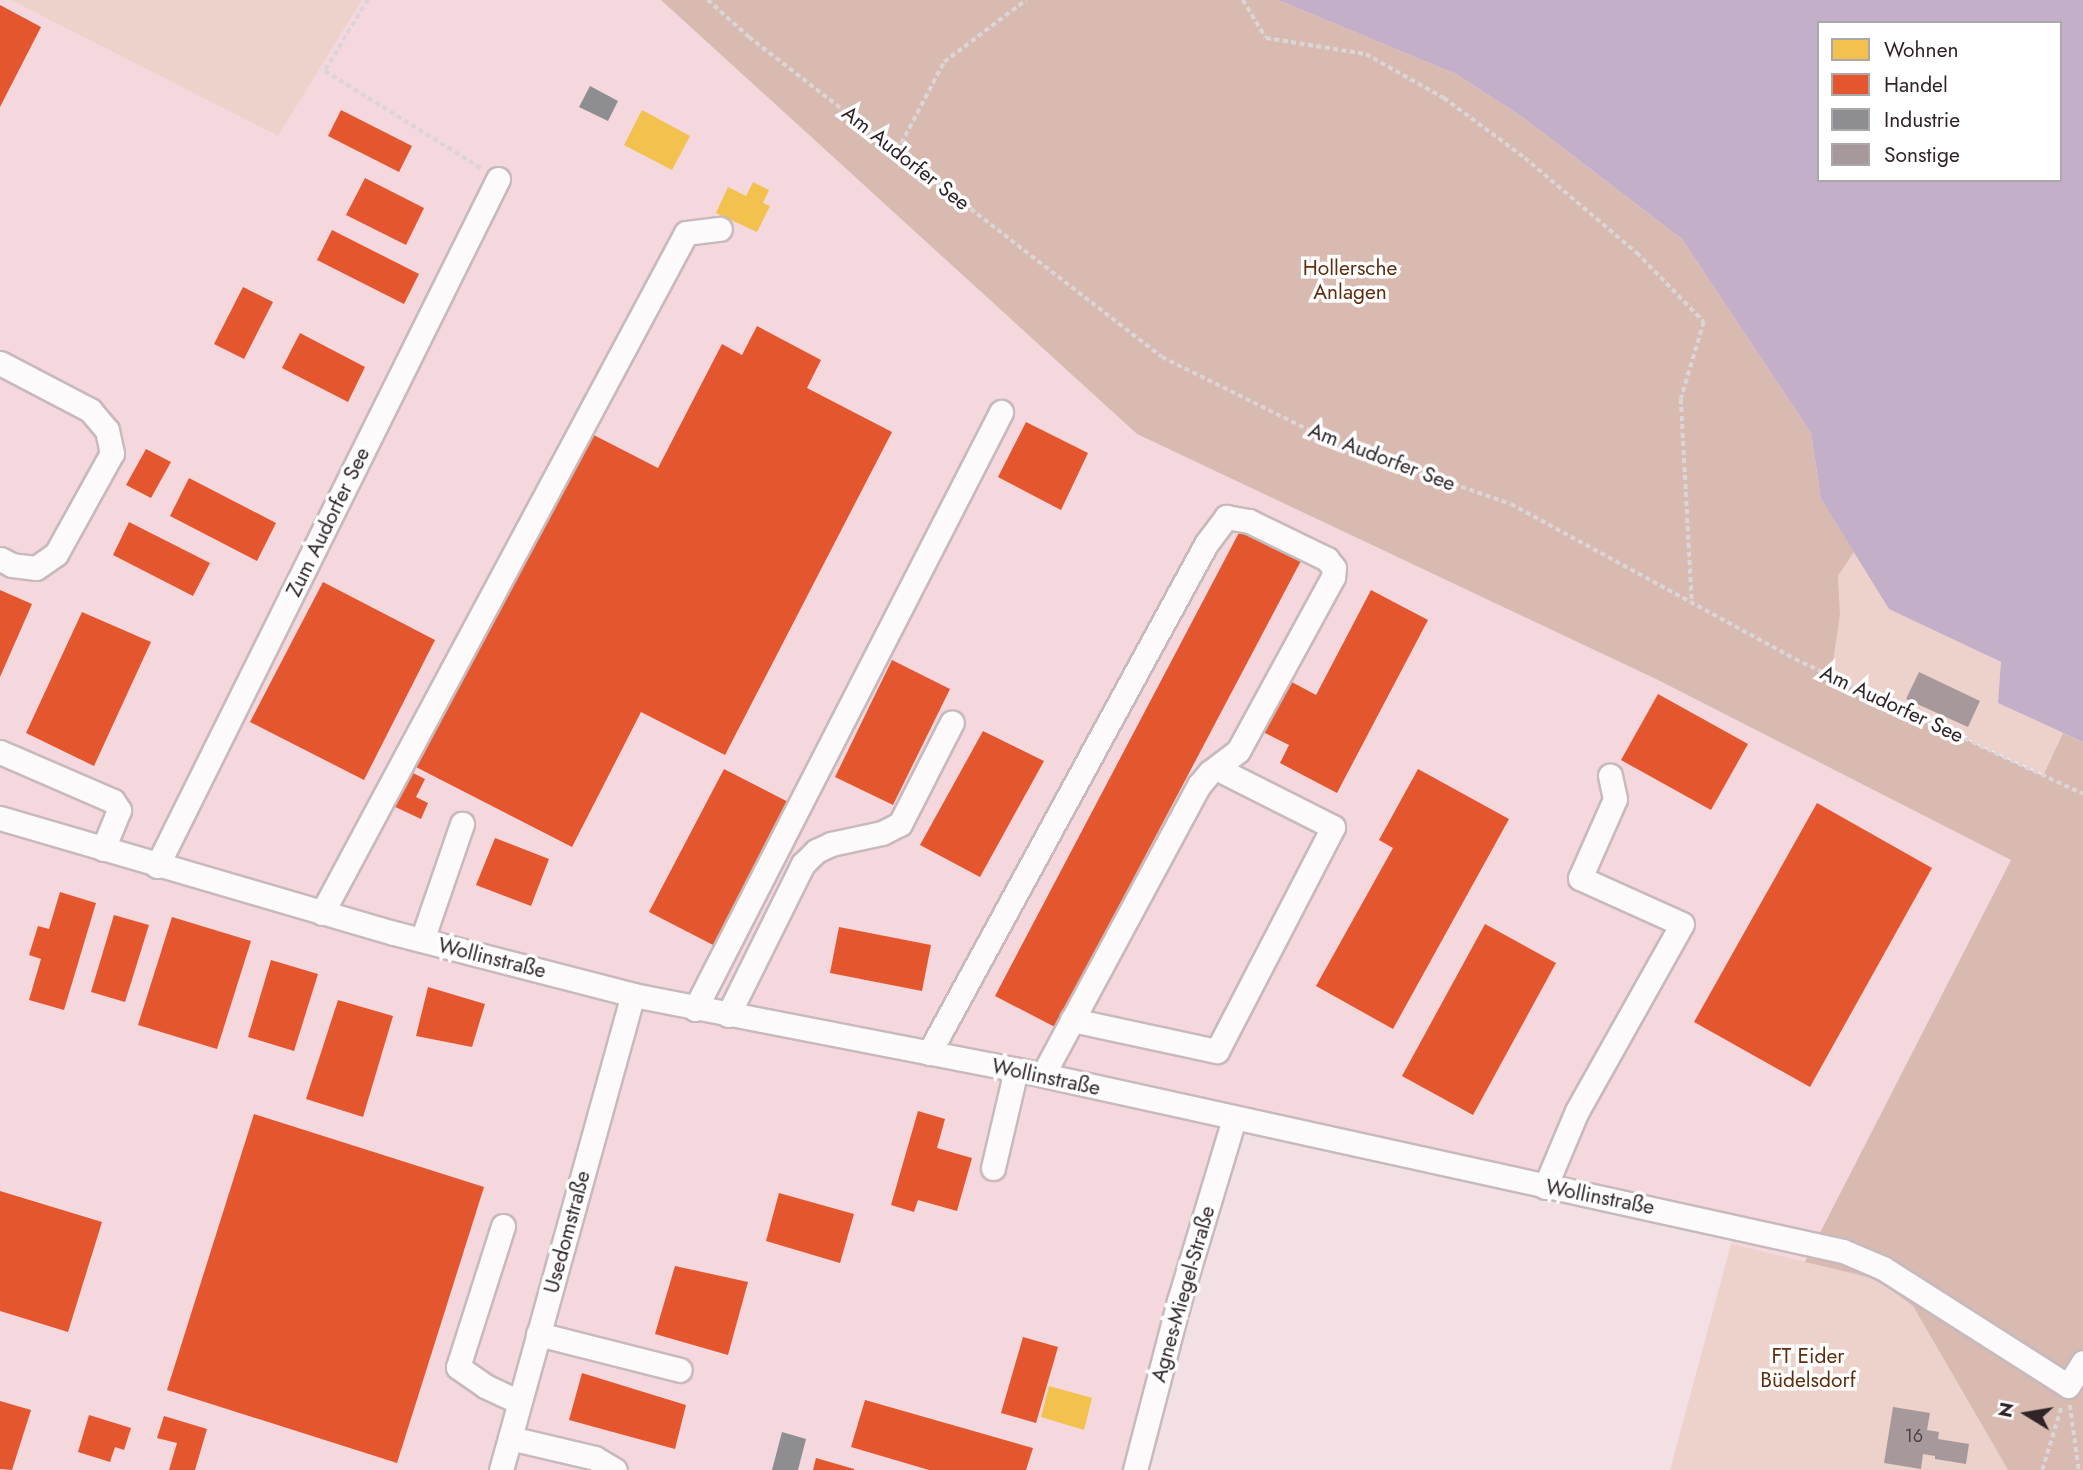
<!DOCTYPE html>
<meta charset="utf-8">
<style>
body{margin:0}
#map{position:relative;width:2083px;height:1470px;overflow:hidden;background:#f2e0e4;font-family:Jost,sans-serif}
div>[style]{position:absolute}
.built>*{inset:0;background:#f5d7de}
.green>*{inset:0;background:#ecd2cb}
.forest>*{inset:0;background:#d8bab1}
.water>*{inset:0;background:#c4afc9}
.homes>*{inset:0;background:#f2c14e}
.shops>*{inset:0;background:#e4572e}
.industry>*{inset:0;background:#8d8d92}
.building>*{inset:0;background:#a7999b}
.path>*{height:3.5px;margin-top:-1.75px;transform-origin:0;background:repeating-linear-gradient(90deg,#dad5d6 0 5px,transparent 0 8.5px)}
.roads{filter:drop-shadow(2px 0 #c7b9bc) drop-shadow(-2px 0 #c7b9bc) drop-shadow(0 2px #c7b9bc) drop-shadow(0 -2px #c7b9bc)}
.minor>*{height:23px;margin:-11.5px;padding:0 11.5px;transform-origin:11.5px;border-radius:11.5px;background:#fdfafb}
span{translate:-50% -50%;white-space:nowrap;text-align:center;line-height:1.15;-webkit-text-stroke:7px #fff;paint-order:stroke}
.number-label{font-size:18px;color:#4e4145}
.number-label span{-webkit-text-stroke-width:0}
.street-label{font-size:21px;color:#302428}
.park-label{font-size:21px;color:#612d0f}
.legend{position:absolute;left:1817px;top:21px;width:245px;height:161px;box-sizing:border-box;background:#fff;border:2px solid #aca7a9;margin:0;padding:9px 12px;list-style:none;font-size:21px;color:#302428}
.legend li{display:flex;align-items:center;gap:14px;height:35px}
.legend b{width:35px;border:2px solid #aca7a9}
.north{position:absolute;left:1992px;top:1379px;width:70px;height:70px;-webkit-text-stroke:5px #fff;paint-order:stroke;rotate:281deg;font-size:19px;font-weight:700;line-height:28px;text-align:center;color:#302428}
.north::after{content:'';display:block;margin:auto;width:24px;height:32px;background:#302428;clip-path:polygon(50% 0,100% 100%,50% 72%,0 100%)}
</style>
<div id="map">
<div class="built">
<i style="clip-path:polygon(0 0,11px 0,278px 136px,362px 0,661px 0,1137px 434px,1658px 680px,2011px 860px,1805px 1262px,1731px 1244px,1734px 1231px,1236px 1121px,1137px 1470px,0 1470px)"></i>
</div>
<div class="green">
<i style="clip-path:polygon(11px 0,362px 0,278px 136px)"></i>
<i style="clip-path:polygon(1854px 552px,1890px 609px,2002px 663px,1998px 703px,2063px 733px,2044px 774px,1831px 675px,1840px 615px,1838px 576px)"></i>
<i style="clip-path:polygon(1731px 1244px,1876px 1279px,1913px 1306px,2008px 1470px,1670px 1470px)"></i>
</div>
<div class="forest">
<i style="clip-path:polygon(661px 0,1278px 0,1456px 74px,1521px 116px,1682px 239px,1811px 433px,1821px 499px,1854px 552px,1838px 576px,1840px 615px,1831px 676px,2043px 776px,2063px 733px,2083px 742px,2083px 1470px,2008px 1470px,1913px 1306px,1876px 1279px,1805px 1262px,2011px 860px,1658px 680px,1137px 434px)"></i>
</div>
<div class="water">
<i style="clip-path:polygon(evenodd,1278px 0,2083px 0,2083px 742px,1998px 703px,2001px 662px,1889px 609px,1821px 499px,1811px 433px,1682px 239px,1521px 116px,1456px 74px,1278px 0,1819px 23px,2060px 23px,2060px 180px,1819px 180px,1819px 23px)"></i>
</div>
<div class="homes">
<i style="clip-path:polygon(642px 110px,690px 136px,672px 170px,624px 145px)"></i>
<i style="clip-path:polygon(753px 182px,769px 190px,763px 203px,770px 206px,757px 232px,716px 213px,728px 187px,746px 196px)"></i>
<i style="clip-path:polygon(1049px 1386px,1092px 1398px,1084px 1430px,1041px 1417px)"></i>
</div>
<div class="shops">
<i style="clip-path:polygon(0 5px,41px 27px,0 107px)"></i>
<i style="clip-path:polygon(341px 110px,412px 146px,399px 172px,328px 136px)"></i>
<i style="clip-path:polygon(365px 178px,424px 208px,406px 245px,346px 215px)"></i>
<i style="clip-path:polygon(332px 230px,419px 274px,404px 304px,317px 260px)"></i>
<i style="clip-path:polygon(243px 287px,273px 302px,244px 359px,214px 344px)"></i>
<i style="clip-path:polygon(757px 326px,821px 360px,807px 388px,892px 432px,725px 755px,641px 712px,572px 847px,414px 766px,586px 431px,658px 468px,722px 344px,742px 355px)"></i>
<i style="clip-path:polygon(300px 333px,365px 367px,348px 402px,282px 368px)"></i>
<i style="clip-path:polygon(1026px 422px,1088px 453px,1061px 510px,998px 477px)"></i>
<i style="clip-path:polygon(146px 449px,171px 462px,151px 498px,126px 485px)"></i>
<i style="clip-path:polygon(189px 478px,276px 523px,257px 561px,170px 516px)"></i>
<i style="clip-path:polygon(129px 522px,210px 563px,193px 596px,113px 555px)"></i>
<i style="clip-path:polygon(1243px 525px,1303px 557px,1055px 1027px,995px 996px)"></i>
<i style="clip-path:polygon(323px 582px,435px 640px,364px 780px,250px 722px)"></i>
<i style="clip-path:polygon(0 590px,32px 604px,0 677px)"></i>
<i style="clip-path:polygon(1371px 590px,1428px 620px,1337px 793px,1280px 763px,1289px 745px,1261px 731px,1288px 680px,1316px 695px)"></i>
<i style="clip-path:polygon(82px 612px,151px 642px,94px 766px,26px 733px)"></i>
<i style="clip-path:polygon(892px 660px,950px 689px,893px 805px,835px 777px)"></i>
<i style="clip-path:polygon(1658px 694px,1748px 744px,1711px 810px,1621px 760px)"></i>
<i style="clip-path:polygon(983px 731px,1044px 761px,980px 877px,920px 845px)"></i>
<i style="clip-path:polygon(724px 769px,794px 805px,719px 948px,649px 912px)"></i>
<i style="clip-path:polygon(1418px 769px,1509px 819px,1393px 1029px,1316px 986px,1393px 848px,1379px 840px)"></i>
<i style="clip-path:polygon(407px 770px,425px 779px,416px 797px,428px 803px,421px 819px,391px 805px)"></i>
<i style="clip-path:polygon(1817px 803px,1932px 868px,1810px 1087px,1694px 1022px)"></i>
<i style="clip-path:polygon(495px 838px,549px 859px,531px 906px,476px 885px)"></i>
<i style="clip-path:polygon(60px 892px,96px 903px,64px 1010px,29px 1000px,41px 959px,29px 955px,38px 926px,49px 929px)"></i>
<i style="clip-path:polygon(114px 915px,149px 925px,125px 1002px,91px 992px)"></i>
<i style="clip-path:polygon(172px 917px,251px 941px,217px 1049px,138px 1025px)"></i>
<i style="clip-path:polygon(1485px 924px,1556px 963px,1473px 1115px,1402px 1076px)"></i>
<i style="clip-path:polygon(839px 927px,931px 945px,922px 991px,830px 973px)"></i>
<i style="clip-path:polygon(271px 960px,318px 974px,294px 1051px,248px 1037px)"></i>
<i style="clip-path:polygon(428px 987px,485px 1004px,472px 1047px,416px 1036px)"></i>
<i style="clip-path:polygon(338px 1000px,393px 1016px,363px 1117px,306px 1099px)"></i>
<i style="clip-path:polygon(918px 1111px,945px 1119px,937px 1148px,972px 1158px,957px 1211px,918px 1200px,914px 1212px,891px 1205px)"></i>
<i style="clip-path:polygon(254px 1114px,484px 1187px,397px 1463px,167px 1390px)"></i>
<i style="clip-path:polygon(0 1191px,102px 1222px,68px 1332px,0 1311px)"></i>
<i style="clip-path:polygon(779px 1193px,854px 1214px,840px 1263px,766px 1241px)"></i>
<i style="clip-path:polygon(675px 1266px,748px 1282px,728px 1355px,655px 1334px)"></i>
<i style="clip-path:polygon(1023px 1337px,1058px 1347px,1036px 1423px,1001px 1413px)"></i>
<i style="clip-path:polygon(582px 1373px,686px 1405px,675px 1449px,569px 1420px)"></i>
<i style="clip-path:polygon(865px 1400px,1033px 1448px,1026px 1470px,929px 1470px,851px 1447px)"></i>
<i style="clip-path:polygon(0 1401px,31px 1410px,12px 1470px,0 1469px)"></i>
<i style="clip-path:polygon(89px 1415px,131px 1428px,124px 1450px,115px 1447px,110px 1462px,78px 1452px)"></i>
<i style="clip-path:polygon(164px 1416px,207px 1429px,195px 1470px,169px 1470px,177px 1443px,157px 1438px)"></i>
<i style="clip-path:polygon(816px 1458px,854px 1469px,854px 1470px,813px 1470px)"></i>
</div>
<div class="industry">
<i style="clip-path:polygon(590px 86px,618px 101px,608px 121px,579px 107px)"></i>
<i style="clip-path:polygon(782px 1432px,806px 1439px,798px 1470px,772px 1470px)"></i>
</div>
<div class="building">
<i style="clip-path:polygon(1919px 672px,1980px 701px,1968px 727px,1906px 699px)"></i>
<i style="clip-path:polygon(1893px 1407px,1930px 1413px,1927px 1430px,1939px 1432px,1938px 1439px,1969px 1444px,1966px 1464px,1935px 1459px,1935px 1456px,1923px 1454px,1921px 1469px,1884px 1463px)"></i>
</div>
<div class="path">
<i style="left:368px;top:0;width:83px;rotate:121.2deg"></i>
<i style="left:325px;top:71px;width:184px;rotate:31.9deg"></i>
<i style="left:708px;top:0;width:55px;rotate:42.1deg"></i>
<i style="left:749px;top:37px;width:522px;rotate:37.77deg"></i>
<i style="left:1162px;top:357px;width:191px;rotate:26.4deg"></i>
<i style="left:1333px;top:442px;width:188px;rotate:19.2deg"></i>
<i style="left:1511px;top:504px;width:324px;rotate:28.6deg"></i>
<i style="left:1795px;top:659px;width:318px;rotate:25.1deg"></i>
<i style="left:1243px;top:0;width:44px;rotate:58.8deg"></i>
<i style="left:1266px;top:38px;width:101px;rotate:9.1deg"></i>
<i style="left:1366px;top:54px;width:90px;rotate:29.4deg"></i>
<i style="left:1444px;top:98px;width:101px;rotate:36.5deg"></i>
<i style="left:1525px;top:158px;width:147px;rotate:40.3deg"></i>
<i style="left:1637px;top:253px;width:96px;rotate:45.8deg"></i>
<i style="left:1704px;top:322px;width:80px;rotate:106.6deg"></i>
<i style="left:1681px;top:399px;width:203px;rotate:86.9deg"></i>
<i style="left:897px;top:151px;width:101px;rotate:-62.2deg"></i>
<i style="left:944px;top:62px;width:103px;rotate:-37.1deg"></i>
<i style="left:2070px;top:1405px;width:66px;rotate:82.1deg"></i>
<i style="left:2042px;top:1470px;width:68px;rotate:-72.9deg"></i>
</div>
<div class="roads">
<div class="minor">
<i style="left:0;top:363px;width:102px;rotate:27.6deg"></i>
<i style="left:90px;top:410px;width:26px;rotate:50deg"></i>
<i style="left:107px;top:430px;width:24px;rotate:78deg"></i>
<i style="left:112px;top:453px;width:115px;rotate:119deg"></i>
<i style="left:56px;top:554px;width:24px;rotate:145deg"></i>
<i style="left:36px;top:568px;width:24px;rotate:-173deg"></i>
<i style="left:12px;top:565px;width:13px;rotate:-153deg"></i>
<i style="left:0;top:752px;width:123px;rotate:23.4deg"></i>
<i style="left:113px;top:801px;width:11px;rotate:56deg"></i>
<i style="left:119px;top:810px;width:42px;rotate:112.3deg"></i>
<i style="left:0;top:818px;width:410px;rotate:16.3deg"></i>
<i style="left:394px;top:933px;width:247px;rotate:14.5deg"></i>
<i style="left:633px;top:995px;width:418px;rotate:11deg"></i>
<i style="left:1043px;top:1075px;width:819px;rotate:12.41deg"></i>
<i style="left:1843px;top:1251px;width:43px;rotate:23deg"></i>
<i style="left:1883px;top:1268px;width:219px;rotate:32.5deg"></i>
<i style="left:2068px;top:1386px;width:28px;rotate:-58deg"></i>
<i style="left:157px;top:866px;width:767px;rotate:-63.6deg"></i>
<i style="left:322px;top:913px;width:771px;rotate:-61.84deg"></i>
<i style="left:686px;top:233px;width:34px;rotate:-7deg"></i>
<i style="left:422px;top:940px;width:123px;rotate:-71deg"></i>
<i style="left:695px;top:1009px;width:671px;rotate:-62.86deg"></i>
<i style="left:728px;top:1015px;width:169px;rotate:-63.6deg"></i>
<i style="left:803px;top:864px;width:18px;rotate:-45deg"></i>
<i style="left:816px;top:851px;width:17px;rotate:-25deg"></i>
<i style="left:831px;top:844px;width:52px;rotate:-12.2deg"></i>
<i style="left:882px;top:833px;width:20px;rotate:-27deg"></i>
<i style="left:900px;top:824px;width:114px;rotate:-63deg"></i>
<i style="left:1072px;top:1020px;width:148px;rotate:12.1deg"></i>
<i style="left:1217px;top:1051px;width:252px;rotate:-62.6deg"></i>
<i style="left:1333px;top:827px;width:131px;rotate:-153.2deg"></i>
<i style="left:929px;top:1053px;width:579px;rotate:-61.44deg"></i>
<i style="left:1206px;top:544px;width:34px;rotate:-53deg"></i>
<i style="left:1226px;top:517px;width:23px;rotate:10deg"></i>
<i style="left:1249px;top:521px;width:87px;rotate:26deg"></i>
<i style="left:1327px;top:559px;width:11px;rotate:52deg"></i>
<i style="left:1334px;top:568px;width:9px;rotate:96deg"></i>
<i style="left:1333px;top:577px;width:198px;rotate:118.6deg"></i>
<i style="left:1238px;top:751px;width:35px;rotate:143deg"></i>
<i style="left:1210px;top:772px;width:17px;rotate:130deg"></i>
<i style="left:1199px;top:785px;width:329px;rotate:118.3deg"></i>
<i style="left:993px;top:1168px;width:101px;rotate:-76.8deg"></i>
<i style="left:1545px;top:1187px;width:82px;rotate:-67.2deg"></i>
<i style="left:1577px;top:1111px;width:214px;rotate:-60.7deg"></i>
<i style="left:1682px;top:924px;width:112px;rotate:-155.7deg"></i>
<i style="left:1580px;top:878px;width:86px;rotate:-66.1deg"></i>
<i style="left:1615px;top:799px;width:24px;rotate:-102deg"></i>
<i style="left:503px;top:1226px;width:148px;rotate:107.7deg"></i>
<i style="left:458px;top:1367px;width:33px;rotate:35deg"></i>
<i style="left:485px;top:1386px;width:38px;rotate:25deg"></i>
<i style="left:538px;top:1334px;width:146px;rotate:14.2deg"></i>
<i style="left:510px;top:1438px;width:87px;rotate:13.2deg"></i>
<i style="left:595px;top:1458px;width:23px;rotate:31deg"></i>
<i style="left:501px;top:1470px;width:493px;rotate:-74.5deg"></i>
<i style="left:1135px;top:1470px;width:175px;rotate:-75.4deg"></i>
<i style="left:1179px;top:1301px;width:190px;rotate:-73.2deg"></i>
</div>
</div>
<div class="number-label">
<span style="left:1914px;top:1436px">16</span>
</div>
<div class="street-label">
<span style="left:906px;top:158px;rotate:38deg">Am Audorfer See</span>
<span style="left:1382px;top:457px;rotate:21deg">Am Audorfer See</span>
<span style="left:328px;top:522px;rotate:-64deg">Zum Audorfer See</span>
<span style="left:1892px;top:704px;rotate:25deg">Am Audorfer See</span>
<span style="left:492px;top:958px;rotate:14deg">Wollinstraße</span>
<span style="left:1046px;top:1077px;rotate:12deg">Wollinstraße</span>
<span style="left:1600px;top:1197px;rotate:11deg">Wollinstraße</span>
<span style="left:567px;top:1232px;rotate:-75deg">Usedomstraße</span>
<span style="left:1183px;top:1294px;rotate:-74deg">Agnes-Miegel-Straße</span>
</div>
<div class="park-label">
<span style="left:1350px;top:280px">Hollersche<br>Anlagen</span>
<span style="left:1808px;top:1368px">FT Eider<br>Büdelsdorf</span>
</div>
<ul class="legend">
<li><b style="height:19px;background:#f2c14e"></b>Wohnen</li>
<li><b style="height:19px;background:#e4572e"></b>Handel</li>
<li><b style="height:19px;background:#8d8d92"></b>Industrie</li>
<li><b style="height:19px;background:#a7999b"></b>Sonstige</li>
</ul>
<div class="north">N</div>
</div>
